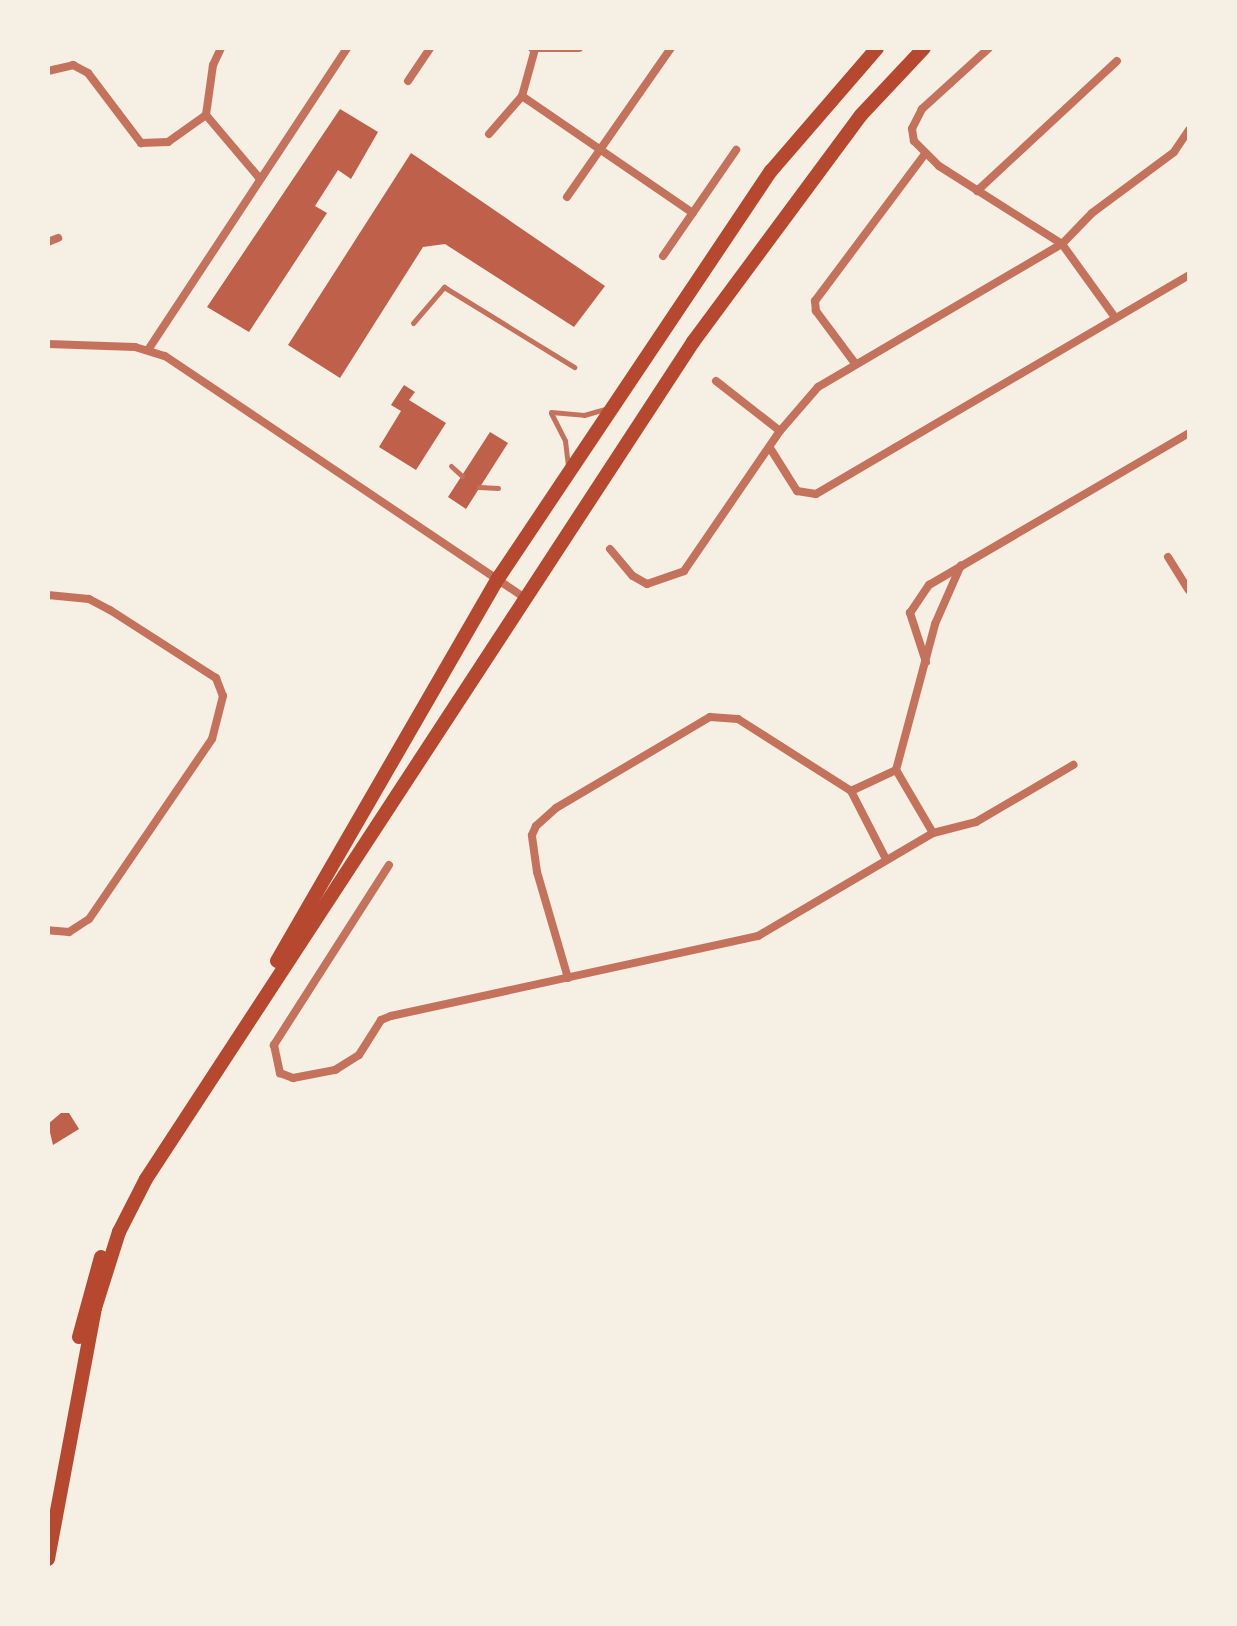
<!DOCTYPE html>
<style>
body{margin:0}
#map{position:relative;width:1237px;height:1626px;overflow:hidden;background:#f6efe4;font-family:"Sofia Sans Condensed",sans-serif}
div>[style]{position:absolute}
.building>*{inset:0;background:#bf614a}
.service>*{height:5px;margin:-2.5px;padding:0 2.5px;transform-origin:2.5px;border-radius:2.5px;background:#c5725c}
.minor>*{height:8px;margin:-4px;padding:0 4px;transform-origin:4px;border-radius:4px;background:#c5725c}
.secondary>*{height:14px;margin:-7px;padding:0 7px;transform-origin:7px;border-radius:7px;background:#b5482f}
span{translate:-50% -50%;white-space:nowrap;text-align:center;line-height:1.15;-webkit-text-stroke:6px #f6efe4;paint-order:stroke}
.frame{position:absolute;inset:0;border:50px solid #f6efe4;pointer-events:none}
</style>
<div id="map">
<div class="building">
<i style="clip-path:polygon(340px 109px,378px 132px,351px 179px,338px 170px,315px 206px,327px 213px,249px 332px,207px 307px)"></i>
<i style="clip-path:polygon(411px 153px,605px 286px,574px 327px,445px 244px,423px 247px,340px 378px,288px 345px)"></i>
<i style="clip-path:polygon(404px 385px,415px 392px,409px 400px,446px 423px,416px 470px,379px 447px,401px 411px,391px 405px)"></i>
<i style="clip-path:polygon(490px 432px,508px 443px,466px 509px,448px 497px)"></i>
<i style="clip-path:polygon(61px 1113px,69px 1113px,79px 1129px,53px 1145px,48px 1124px)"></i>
</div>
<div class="service">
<i style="left:413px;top:323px;width:48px;rotate:-49.3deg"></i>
<i style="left:444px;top:287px;width:153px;rotate:31.6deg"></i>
<i style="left:551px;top:412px;width:33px;rotate:5deg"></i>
<i style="left:584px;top:415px;width:25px;rotate:-16deg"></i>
<i style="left:551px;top:413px;width:31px;rotate:63deg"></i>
<i style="left:565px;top:441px;width:26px;rotate:83deg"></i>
<i style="left:451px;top:466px;width:15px;rotate:42deg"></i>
<i style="left:479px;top:487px;width:19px;rotate:3deg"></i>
</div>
<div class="minor">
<i style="left:221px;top:48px;width:19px;rotate:115deg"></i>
<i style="left:213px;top:65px;width:50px;rotate:98deg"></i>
<i style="left:206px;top:115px;width:84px;rotate:49.8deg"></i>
<i style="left:532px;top:48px;width:47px"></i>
<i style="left:989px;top:48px;width:91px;rotate:137.7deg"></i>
<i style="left:922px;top:109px;width:22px;rotate:117deg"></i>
<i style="left:912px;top:129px;width:12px;rotate:81deg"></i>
<i style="left:914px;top:141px;width:35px;rotate:45deg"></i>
<i style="left:939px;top:166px;width:146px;rotate:32.4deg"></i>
<i style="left:1062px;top:244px;width:89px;rotate:54.2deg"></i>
<i style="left:48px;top:71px;width:26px;rotate:-13deg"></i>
<i style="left:73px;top:65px;width:17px;rotate:28deg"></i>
<i style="left:88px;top:73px;width:88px;rotate:52.9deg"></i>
<i style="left:141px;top:143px;width:27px;rotate:-2deg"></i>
<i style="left:168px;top:142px;width:47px;rotate:-35.4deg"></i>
<i style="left:408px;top:81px;width:40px;rotate:-56deg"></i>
<i style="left:522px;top:96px;width:207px;rotate:34.4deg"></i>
<i style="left:489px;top:134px;width:50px;rotate:-49deg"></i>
<i style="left:522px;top:96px;width:49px;rotate:-74.5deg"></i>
<i style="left:977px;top:191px;width:191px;rotate:-42.9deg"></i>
<i style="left:567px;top:197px;width:182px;rotate:-55.1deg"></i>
<i style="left:48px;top:242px;width:11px;rotate:-22deg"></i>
<i style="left:663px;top:256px;width:129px;rotate:-55.4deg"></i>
<i style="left:48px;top:344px;width:87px;rotate:2deg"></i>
<i style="left:135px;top:347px;width:31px;rotate:17deg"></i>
<i style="left:165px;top:356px;width:432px;rotate:33.9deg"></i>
<i style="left:148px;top:350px;width:362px;rotate:-56.6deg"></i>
<i style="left:854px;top:362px;width:64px;rotate:-126.7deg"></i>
<i style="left:816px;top:311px;width:10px;rotate:-96deg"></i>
<i style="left:815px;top:301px;width:184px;rotate:-53.2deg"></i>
<i style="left:716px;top:381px;width:81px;rotate:38deg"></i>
<i style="left:770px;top:448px;width:51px;rotate:57.9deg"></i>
<i style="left:797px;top:491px;width:19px;rotate:9deg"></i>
<i style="left:816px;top:494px;width:433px;rotate:-30.4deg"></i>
<i style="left:610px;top:549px;width:35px;rotate:50deg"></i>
<i style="left:633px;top:576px;width:16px;rotate:30deg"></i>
<i style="left:647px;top:584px;width:39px;rotate:-19deg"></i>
<i style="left:684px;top:571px;width:170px;rotate:-55.6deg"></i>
<i style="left:780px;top:431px;width:58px;rotate:-49.2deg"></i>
<i style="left:818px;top:387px;width:283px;rotate:-30.4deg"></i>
<i style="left:1062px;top:244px;width:43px;rotate:-45.9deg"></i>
<i style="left:1092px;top:213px;width:102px;rotate:-36.6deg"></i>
<i style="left:1174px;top:152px;width:27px;rotate:-56deg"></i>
<i style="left:1168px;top:557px;width:39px;rotate:58deg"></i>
<i style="left:48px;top:595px;width:41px;rotate:5.6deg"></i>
<i style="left:89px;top:599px;width:24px;rotate:28deg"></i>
<i style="left:110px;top:610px;width:126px;rotate:32.7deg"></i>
<i style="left:216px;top:678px;width:19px;rotate:69deg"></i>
<i style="left:223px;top:696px;width:44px;rotate:104.3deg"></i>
<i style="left:212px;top:739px;width:218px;rotate:124.3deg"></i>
<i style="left:89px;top:919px;width:24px;rotate:147deg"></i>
<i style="left:69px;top:932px;width:21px;rotate:-175deg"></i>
<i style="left:926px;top:662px;width:52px;rotate:-108.1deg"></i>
<i style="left:910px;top:613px;width:34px;rotate:-56deg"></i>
<i style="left:929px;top:585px;width:301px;rotate:-30.3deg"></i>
<i style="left:851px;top:791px;width:50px;rotate:-25deg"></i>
<i style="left:933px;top:833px;width:73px;rotate:-120.4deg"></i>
<i style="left:896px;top:770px;width:151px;rotate:-75deg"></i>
<i style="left:935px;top:624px;width:64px;rotate:-66.2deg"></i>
<i style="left:389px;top:865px;width:214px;rotate:122.6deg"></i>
<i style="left:274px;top:1045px;width:29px;rotate:78deg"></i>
<i style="left:280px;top:1073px;width:14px;rotate:21deg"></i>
<i style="left:293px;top:1078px;width:43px;rotate:-10.8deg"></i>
<i style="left:335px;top:1070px;width:28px;rotate:-32deg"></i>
<i style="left:359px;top:1055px;width:41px;rotate:-57.8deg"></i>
<i style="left:381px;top:1020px;width:11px;rotate:-22deg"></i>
<i style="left:391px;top:1016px;width:376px;rotate:-12.3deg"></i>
<i style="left:758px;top:936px;width:203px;rotate:-30.5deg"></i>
<i style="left:933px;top:833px;width:44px;rotate:-14.3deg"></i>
<i style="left:976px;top:822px;width:113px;rotate:-30.4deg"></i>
<i style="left:568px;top:978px;width:110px;rotate:-106.3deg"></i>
<i style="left:537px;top:872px;width:37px;rotate:-98deg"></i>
<i style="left:532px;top:835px;width:10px;rotate:-66deg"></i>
<i style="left:536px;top:826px;width:27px;rotate:-42deg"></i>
<i style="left:556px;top:808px;width:179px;rotate:-30.6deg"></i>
<i style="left:710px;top:717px;width:28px;rotate:4deg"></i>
<i style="left:738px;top:719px;width:134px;rotate:32.5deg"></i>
<i style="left:851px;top:791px;width:76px;rotate:62.8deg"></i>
</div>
<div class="secondary">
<i style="left:277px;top:961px;width:444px;rotate:-60deg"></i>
<i style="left:499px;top:577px;width:489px;rotate:-56.2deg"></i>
<i style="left:771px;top:171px;width:162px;rotate:-49.2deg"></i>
<i style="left:79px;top:1337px;width:83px;rotate:-74.6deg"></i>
<i style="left:48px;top:1559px;width:255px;rotate:-79.4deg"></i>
<i style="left:95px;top:1308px;width:80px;rotate:-72.5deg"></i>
<i style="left:119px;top:1232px;width:59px;rotate:-63deg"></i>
<i style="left:146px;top:1179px;width:1000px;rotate:-56.83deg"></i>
<i style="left:693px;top:342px;width:282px;rotate:-53.5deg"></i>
<i style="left:861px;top:115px;width:92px;rotate:-46.8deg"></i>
</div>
<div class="frame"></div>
</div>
